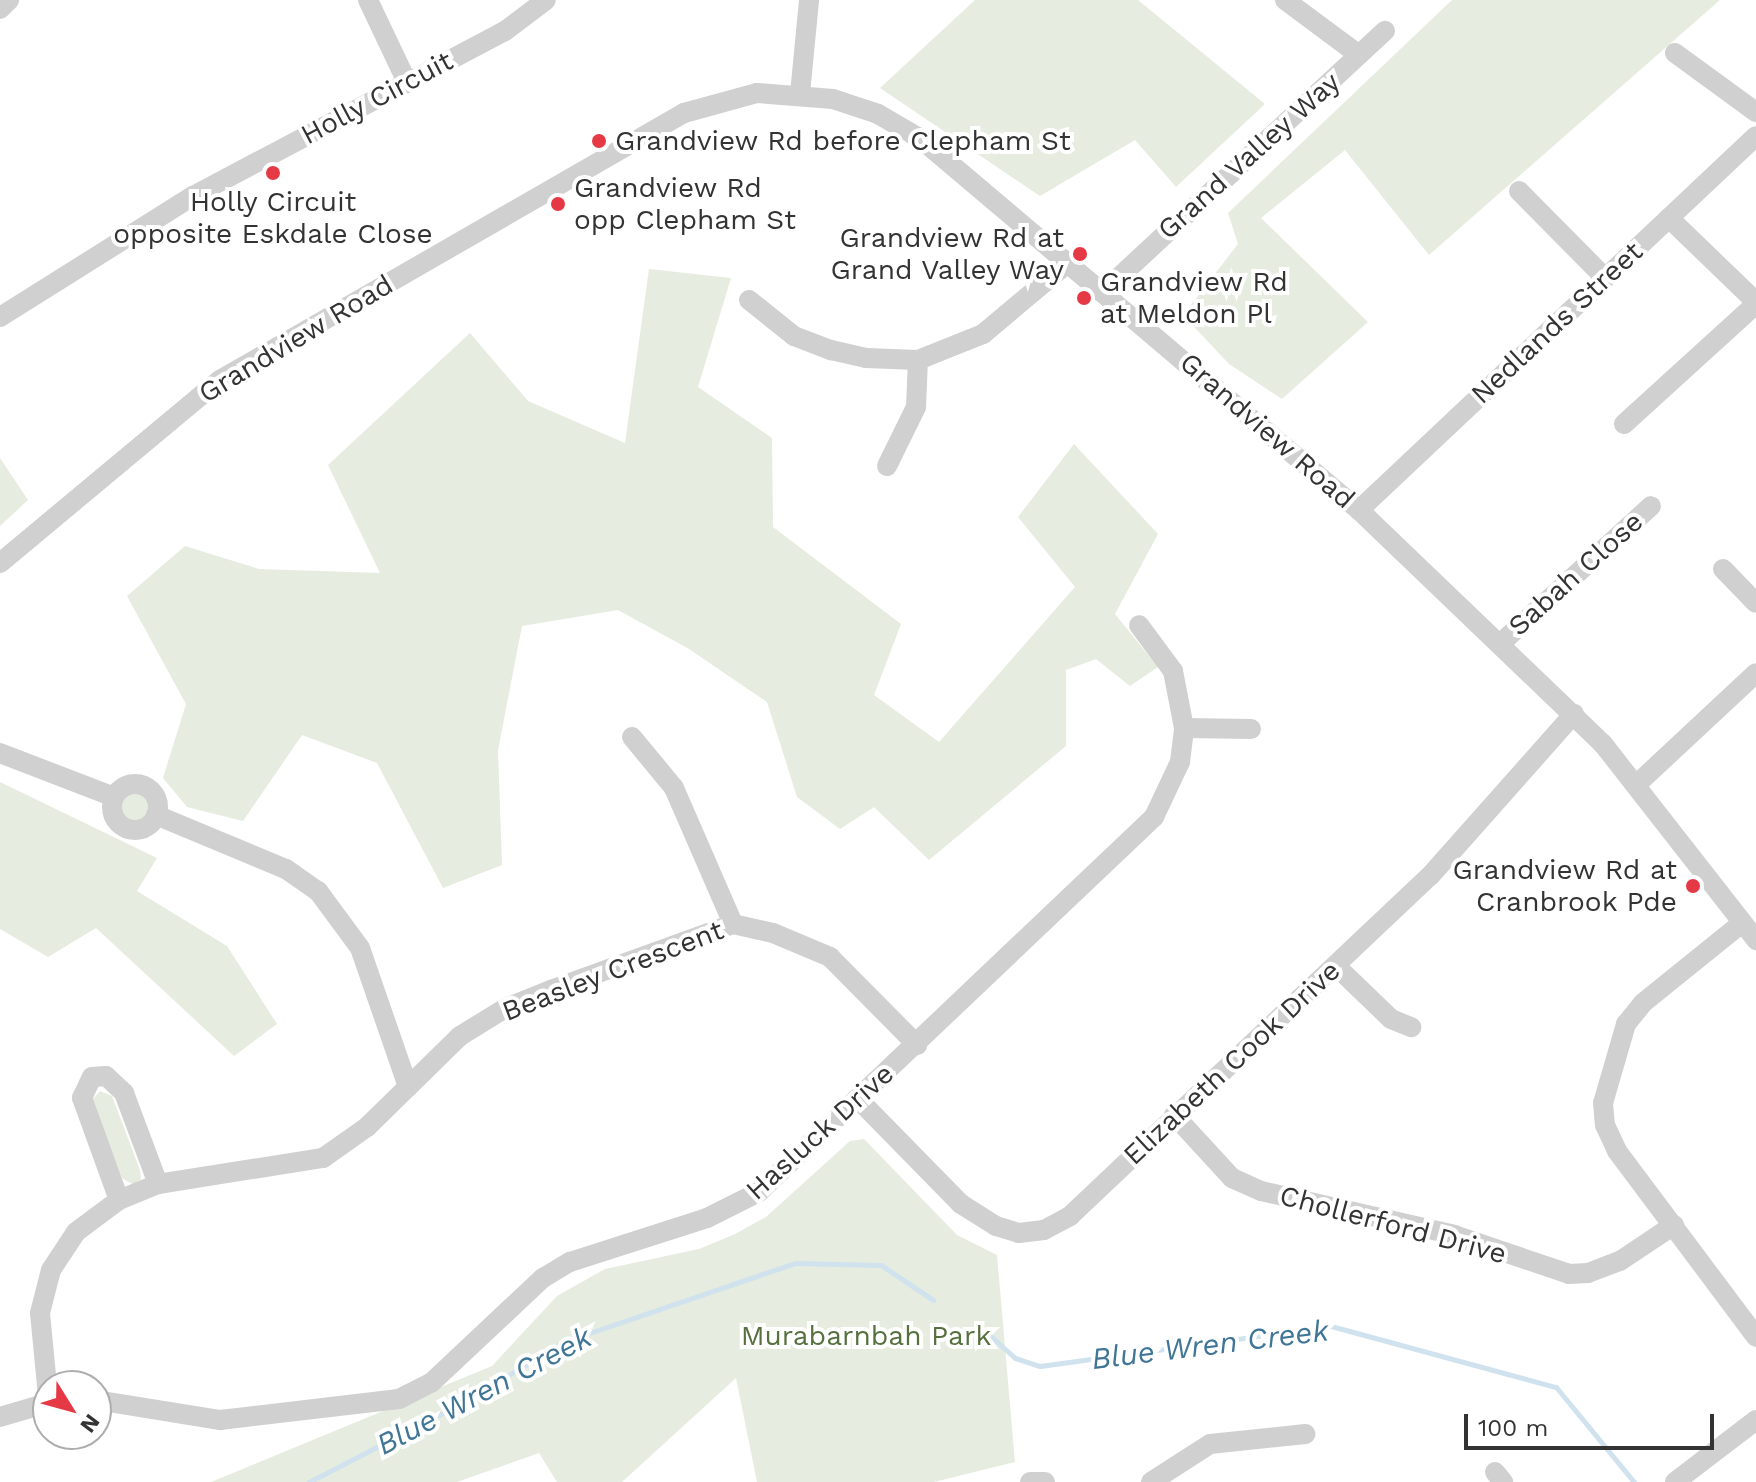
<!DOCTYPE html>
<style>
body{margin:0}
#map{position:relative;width:1756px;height:1482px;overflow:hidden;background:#fff;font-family:"Work Sans",sans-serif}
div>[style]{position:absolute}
.green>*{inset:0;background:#e6ecdf}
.round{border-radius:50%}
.stream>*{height:5px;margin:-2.5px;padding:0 2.5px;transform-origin:2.5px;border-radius:2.5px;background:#cfe2ee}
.minor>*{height:20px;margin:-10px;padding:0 10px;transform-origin:10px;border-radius:10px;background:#d0d0d0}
.minor>.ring{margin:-10px;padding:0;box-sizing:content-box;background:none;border:20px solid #d0d0d0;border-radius:50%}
.dots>*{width:22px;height:22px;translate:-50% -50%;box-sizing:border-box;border:4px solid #fff;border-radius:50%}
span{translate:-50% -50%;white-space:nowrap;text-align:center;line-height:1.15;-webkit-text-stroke:8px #fff;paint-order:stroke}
.street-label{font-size:28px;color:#333}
.poi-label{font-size:28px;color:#333}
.left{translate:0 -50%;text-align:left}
.right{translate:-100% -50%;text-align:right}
.park-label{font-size:28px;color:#56703f}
.water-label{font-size:30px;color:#3f7597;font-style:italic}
.north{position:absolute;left:32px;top:1370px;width:80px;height:80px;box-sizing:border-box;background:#fff;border:2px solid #adadad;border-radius:50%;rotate:127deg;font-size:22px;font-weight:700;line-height:32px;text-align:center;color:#333}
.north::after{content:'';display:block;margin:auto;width:28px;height:36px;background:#e63946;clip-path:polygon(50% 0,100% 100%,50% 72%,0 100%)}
.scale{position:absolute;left:1464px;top:1414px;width:250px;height:36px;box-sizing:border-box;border:4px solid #333;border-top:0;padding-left:10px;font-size:24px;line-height:28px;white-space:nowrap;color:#333;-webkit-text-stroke:6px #fff;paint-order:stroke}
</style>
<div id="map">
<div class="green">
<i style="clip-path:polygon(975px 0,1138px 0,1265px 104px,1176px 187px,1135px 140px,1040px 196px,880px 88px)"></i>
<i style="clip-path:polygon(1452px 0,1720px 0,1429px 255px,1345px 150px,1261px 218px,1368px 322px,1282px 399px,1229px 364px,1183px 315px,1238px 244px,1228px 213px)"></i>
<i style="clip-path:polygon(649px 269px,731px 278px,698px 387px,772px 438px,773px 527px,901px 624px,874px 695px,939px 742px,1075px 587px,1018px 517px,1074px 444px,1158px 534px,1115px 614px,1158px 667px,1130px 686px,1096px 659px,1066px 670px,1066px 746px,929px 860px,874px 807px,840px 829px,797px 797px,767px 702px,689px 649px,618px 610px,522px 626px,498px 750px,502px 865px,443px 888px,377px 763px,302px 735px,243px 821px,187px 807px,163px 778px,186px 704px,127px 596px,185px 546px,259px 569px,380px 573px,328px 465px,470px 333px,528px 401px,625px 443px)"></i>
<i style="clip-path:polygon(0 458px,28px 500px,0 526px)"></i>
<i style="clip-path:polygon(0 782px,157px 858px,137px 891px,227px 946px,277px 1024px,234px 1056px,96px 928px,48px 957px,0 929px)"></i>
<i class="round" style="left:119px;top:792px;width:30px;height:30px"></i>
<i style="clip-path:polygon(100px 1091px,112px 1096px,140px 1170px,141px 1179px,134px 1185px,122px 1178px,94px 1107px,93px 1099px)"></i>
<i style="clip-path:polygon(864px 1139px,957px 1235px,997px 1255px,1015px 1462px,934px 1482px,757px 1482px,736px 1378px,622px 1482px,557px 1482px,539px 1453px,457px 1482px,211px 1482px,492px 1366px,557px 1296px,605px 1269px,699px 1249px,735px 1234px,766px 1217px,850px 1141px)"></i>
</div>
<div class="stream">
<i style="left:985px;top:1331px;width:40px;rotate:42deg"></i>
<i style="left:1015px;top:1358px;width:26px;rotate:18deg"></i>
<i style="left:1040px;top:1366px;width:294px;rotate:-7.8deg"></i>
<i style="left:1331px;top:1326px;width:233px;rotate:15.2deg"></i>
<i style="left:1556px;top:1387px;width:123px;rotate:50.6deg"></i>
<i style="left:309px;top:1482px;width:180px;rotate:-27.4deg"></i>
<i style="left:469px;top:1399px;width:110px;rotate:-31.2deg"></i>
<i style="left:563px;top:1342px;width:245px;rotate:-18.8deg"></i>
<i style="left:795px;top:1263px;width:86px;rotate:1.3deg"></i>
<i style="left:881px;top:1265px;width:63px;rotate:33.9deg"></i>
</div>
<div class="minor">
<i style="left:368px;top:0;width:89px;rotate:64.6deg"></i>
<i style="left:1285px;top:0;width:92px;rotate:36.6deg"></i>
<i style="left:0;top:9px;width:13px;rotate:-45deg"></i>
<i style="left:1675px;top:53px;width:100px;rotate:36.1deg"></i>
<i style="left:800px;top:94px;width:94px;rotate:-84.5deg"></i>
<i style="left:1519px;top:191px;width:122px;rotate:45.3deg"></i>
<i style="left:1669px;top:218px;width:121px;rotate:44deg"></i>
<i style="left:1104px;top:291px;width:383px;rotate:-42.8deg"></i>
<i style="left:749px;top:300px;width:58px;rotate:38.7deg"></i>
<i style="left:794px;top:336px;width:40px;rotate:21deg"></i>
<i style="left:831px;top:350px;width:36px;rotate:13deg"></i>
<i style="left:866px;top:358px;width:52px;rotate:2.2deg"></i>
<i style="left:918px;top:360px;width:70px;rotate:-21.8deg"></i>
<i style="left:983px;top:334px;width:114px;rotate:-40deg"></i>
<i style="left:0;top:317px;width:228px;rotate:-32.1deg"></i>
<i style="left:193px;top:196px;width:353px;rotate:-27.9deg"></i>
<i style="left:505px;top:31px;width:51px;rotate:-37.1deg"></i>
<i style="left:1624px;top:424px;width:178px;rotate:-42.3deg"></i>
<i style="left:887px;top:466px;width:66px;rotate:-63.8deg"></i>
<i style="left:916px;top:407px;width:47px;rotate:-87.6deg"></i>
<i style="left:1359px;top:510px;width:545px;rotate:-43.29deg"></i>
<i style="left:0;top:563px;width:286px;rotate:-39.8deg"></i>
<i style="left:220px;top:380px;width:535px;rotate:-29.92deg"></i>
<i style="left:684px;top:113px;width:76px;rotate:-15.3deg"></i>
<i style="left:757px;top:93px;width:76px;rotate:4.5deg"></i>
<i style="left:833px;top:99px;width:47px;rotate:18.4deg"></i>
<i style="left:878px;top:114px;width:50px;rotate:30.2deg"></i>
<i style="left:921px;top:139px;width:574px;rotate:40.27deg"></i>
<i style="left:1359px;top:510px;width:338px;rotate:43.8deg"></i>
<i style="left:1603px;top:744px;width:249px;rotate:52deg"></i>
<i style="left:1723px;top:569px;width:47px;rotate:45.9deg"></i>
<i style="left:1501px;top:643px;width:203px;rotate:-42.4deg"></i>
<i style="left:1184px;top:728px;width:67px;rotate:0.9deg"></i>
<i style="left:632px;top:737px;width:66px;rotate:50.5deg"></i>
<i style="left:674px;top:788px;width:148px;rotate:66.5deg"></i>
<i style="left:0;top:753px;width:122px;rotate:21.1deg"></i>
<i class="ring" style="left:112px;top:784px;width:26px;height:26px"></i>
<i style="left:1636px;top:785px;width:164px;rotate:-43deg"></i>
<i style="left:156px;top:815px;width:141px;rotate:22.6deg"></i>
<i style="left:286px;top:869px;width:39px;rotate:35deg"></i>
<i style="left:318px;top:891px;width:71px;rotate:53.6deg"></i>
<i style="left:360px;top:948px;width:147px;rotate:70.9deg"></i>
<i style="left:1742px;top:923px;width:127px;rotate:141.1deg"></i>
<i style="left:1643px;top:1003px;width:27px;rotate:129deg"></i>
<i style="left:1626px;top:1024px;width:82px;rotate:106.2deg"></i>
<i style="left:1603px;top:1103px;width:22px;rotate:85deg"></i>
<i style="left:1605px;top:1125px;width:29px;rotate:65deg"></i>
<i style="left:1617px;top:1151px;width:232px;rotate:53.2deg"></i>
<i style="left:1336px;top:966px;width:76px;rotate:43.9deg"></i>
<i style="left:1391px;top:1019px;width:22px;rotate:22deg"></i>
<i style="left:859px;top:1100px;width:146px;rotate:45.6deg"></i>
<i style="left:961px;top:1204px;width:41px;rotate:32.2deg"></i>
<i style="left:996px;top:1226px;width:24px;rotate:17deg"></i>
<i style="left:1019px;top:1233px;width:25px;rotate:-7deg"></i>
<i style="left:1044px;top:1230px;width:30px;rotate:-28deg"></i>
<i style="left:1070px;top:1216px;width:495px;rotate:-43.4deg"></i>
<i style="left:1430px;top:876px;width:217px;rotate:-48.4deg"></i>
<i style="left:1174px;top:1115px;width:86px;rotate:47.4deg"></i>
<i style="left:1232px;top:1178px;width:32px;rotate:24deg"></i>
<i style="left:1261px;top:1191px;width:198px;rotate:12.8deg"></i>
<i style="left:1454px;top:1235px;width:121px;rotate:18.7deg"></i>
<i style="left:1569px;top:1274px;width:19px;rotate:-3deg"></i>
<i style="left:1588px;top:1273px;width:34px;rotate:-21deg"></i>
<i style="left:1620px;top:1261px;width:65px;rotate:-33.7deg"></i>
<i style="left:119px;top:1200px;width:109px;rotate:-109.9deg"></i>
<i style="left:82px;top:1098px;width:23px;rotate:-65deg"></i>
<i style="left:92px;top:1077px;width:14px;rotate:-4deg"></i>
<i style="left:106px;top:1076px;width:25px;rotate:43deg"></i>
<i style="left:124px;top:1093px;width:97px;rotate:69.5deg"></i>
<i style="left:48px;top:1396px;width:83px;rotate:-95.5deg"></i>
<i style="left:40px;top:1313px;width:44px;rotate:-75.7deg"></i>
<i style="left:51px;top:1270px;width:45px;rotate:-56.7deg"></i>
<i style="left:76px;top:1232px;width:54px;rotate:-36.7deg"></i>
<i style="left:119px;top:1200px;width:42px;rotate:-22.3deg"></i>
<i style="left:158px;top:1184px;width:167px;rotate:-9deg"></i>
<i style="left:323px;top:1158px;width:54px;rotate:-35.2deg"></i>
<i style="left:367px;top:1127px;width:130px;rotate:-44.4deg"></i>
<i style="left:460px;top:1036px;width:52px;rotate:-31.5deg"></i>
<i style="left:504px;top:1009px;width:51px;rotate:-22deg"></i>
<i style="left:551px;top:990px;width:194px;rotate:-19.9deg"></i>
<i style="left:733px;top:924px;width:41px;rotate:12.7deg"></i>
<i style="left:773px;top:933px;width:62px;rotate:22.8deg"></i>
<i style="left:830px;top:957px;width:124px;rotate:45.3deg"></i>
<i style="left:96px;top:1400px;width:126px;rotate:9.2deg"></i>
<i style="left:220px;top:1420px;width:180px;rotate:-6.7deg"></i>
<i style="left:399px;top:1399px;width:36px;rotate:-27deg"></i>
<i style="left:431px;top:1383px;width:154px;rotate:-43.2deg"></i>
<i style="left:543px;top:1278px;width:31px;rotate:-31deg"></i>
<i style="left:570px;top:1262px;width:144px;rotate:-17.8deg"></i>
<i style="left:707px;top:1218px;width:58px;rotate:-26.6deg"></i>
<i style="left:759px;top:1192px;width:545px;rotate:-43.51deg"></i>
<i style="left:1154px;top:817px;width:61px;rotate:-64.7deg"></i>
<i style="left:1180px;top:762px;width:34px;rotate:-83deg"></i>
<i style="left:1184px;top:728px;width:58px;rotate:-100.9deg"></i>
<i style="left:1173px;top:671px;width:57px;rotate:-126.5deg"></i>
<i style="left:0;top:1417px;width:50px;rotate:-16.3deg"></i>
<i style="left:1495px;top:1472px;width:13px;rotate:51deg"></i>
<i style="left:1030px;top:1482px;width:15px"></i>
<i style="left:1151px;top:1482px;width:70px;rotate:-32.8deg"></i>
<i style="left:1210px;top:1444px;width:96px;rotate:-6deg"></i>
<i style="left:1675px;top:1482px;width:102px;rotate:-37.4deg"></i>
</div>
<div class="dots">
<i style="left:599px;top:141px;background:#e63946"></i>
<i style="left:273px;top:173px;background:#e63946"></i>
<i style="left:558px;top:204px;background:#e63946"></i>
<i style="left:1080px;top:254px;background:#e63946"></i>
<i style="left:1084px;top:298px;background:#e63946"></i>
<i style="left:1693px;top:886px;background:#e63946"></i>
</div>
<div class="street-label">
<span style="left:377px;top:98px;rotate:-28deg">Holly Circuit</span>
<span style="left:1249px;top:156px;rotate:-42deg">Grand Valley Way</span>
<span style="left:1557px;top:323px;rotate:-43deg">Nedlands Street</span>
<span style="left:296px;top:339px;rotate:-31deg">Grandview Road</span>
<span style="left:1267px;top:431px;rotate:41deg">Grandview Road</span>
<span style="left:1576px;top:574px;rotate:-42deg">Sabah Close</span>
<span style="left:613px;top:971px;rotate:-21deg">Beasley Crescent</span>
<span style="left:1232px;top:1063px;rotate:-43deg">Elizabeth Cook Drive</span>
<span style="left:820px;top:1132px;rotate:-42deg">Hasluck Drive</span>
<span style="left:1393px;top:1225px;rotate:15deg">Chollerford Drive</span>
</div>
<div class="poi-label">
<span class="left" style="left:615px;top:141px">Grandview Rd before Clepham St</span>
<span class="left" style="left:574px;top:204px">Grandview Rd<br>opp Clepham St</span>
<span style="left:273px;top:218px">Holly Circuit<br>opposite Eskdale Close</span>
<span class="right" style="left:1064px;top:254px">Grandview Rd at<br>Grand Valley Way</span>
<span class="left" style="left:1100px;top:298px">Grandview Rd<br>at Meldon Pl</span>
<span class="right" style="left:1677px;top:886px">Grandview Rd at<br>Cranbrook Pde</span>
</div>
<div class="park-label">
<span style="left:866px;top:1336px">Murabarnbah Park</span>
</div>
<div class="water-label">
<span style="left:1210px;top:1345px;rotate:-7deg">Blue Wren Creek</span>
<span style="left:484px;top:1391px;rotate:-28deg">Blue Wren Creek</span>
</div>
<div class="north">N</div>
<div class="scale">100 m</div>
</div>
